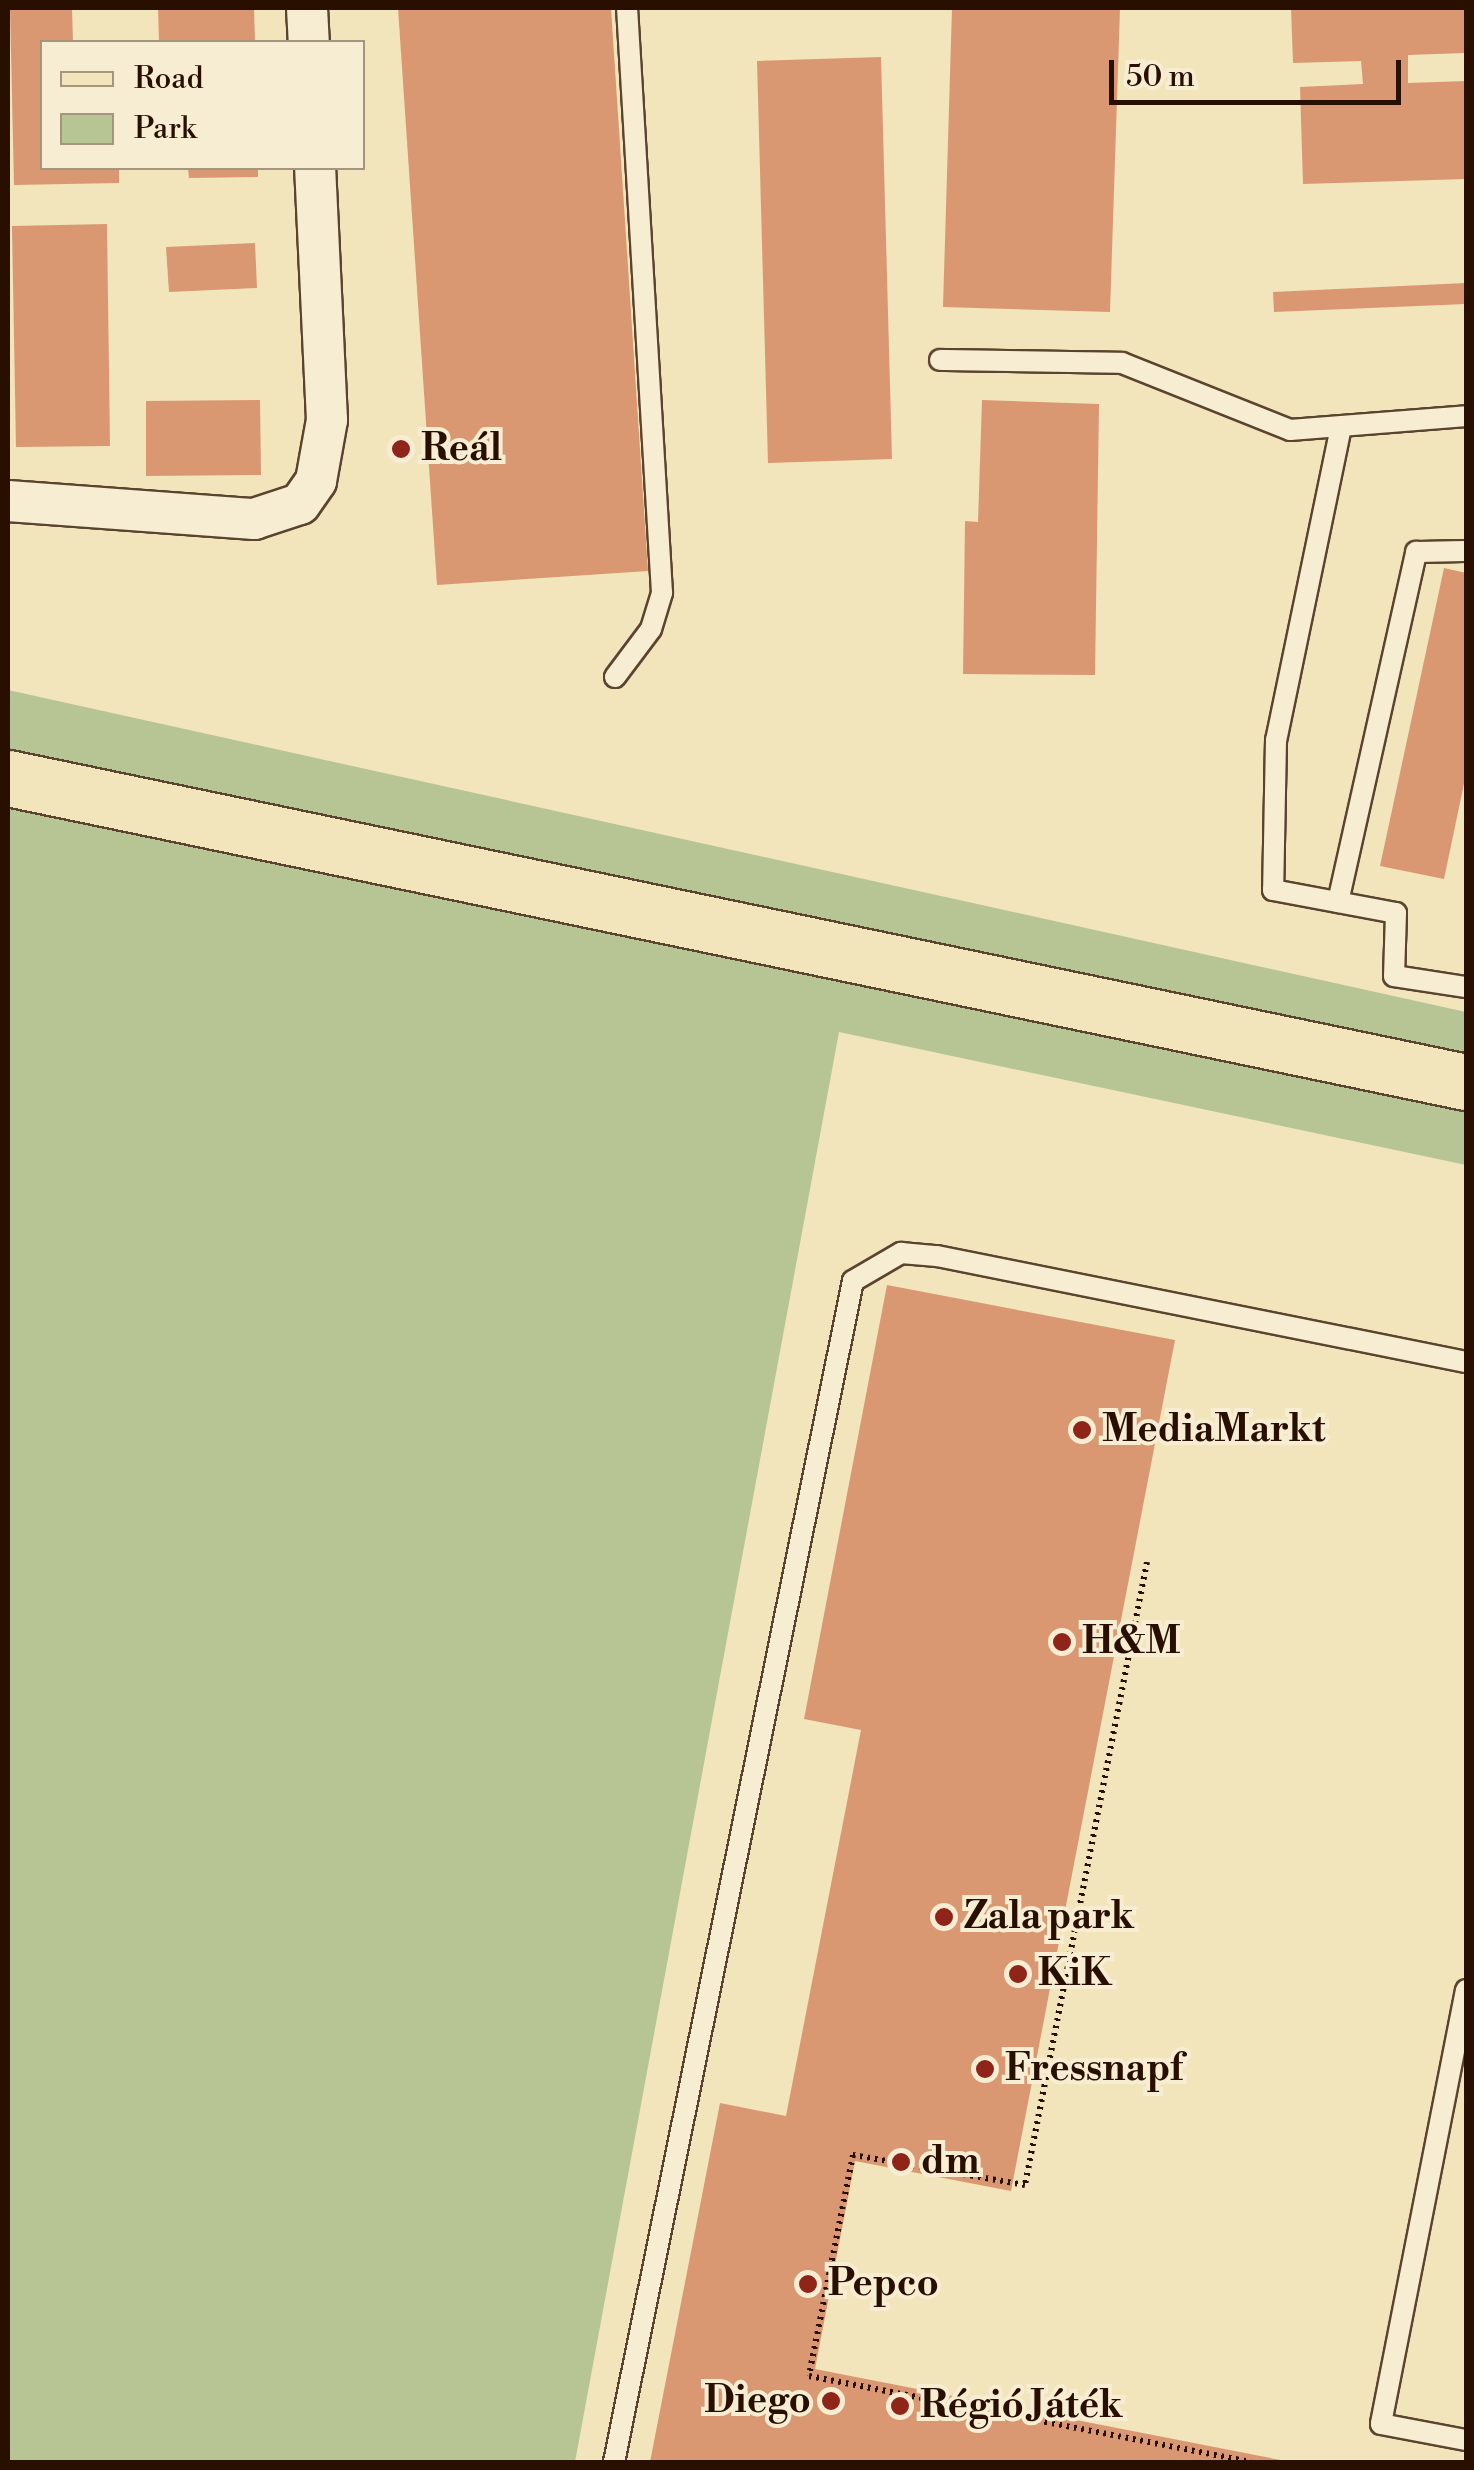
<!DOCTYPE html>
<meta charset="utf-8">
<style>
body{margin:0}
#map{position:relative;width:1474px;height:2470px;overflow:hidden;background:#f2e4bb;font-family:"Libre Bodoni",serif}
div>[style]{position:absolute}
.green>*{inset:0;background:#b6c593}
.building>*{inset:0;background:#da9872}
.path>*{height:6px;margin-top:-3px;transform-origin:0;background:repeating-linear-gradient(90deg,#290f00 0 2.5px,transparent 0 7.5px)}
.roads{filter:drop-shadow(2px 0 #5b442f) drop-shadow(-2px 0 #5b442f) drop-shadow(0 2px #5b442f) drop-shadow(0 -2px #5b442f)}
.service>*{height:20px;margin:-10px;padding:0 10px;transform-origin:10px;border-radius:10px;background:#f7edd3}
.minor>*{height:40px;margin:-20px;padding:0 20px;transform-origin:20px;border-radius:20px;background:#f7edd3}
.primary>*{height:55px;margin:-27.5px;padding:0 27.5px;transform-origin:27.5px;border-radius:27.5px;background:#f2e4bb}
.dots>*{width:28px;height:28px;translate:-50% -50%;box-sizing:border-box;border:5px solid #f7edd3;border-radius:50%}
span{translate:-50% -50%;white-space:nowrap;text-align:center;line-height:1.15;-webkit-text-stroke:8px #f7edd3;paint-order:stroke}
.poi-label{font-size:38px;color:#290f00;font-weight:700}
.left{translate:0 -50%;text-align:left}
.right{translate:-100% -50%;text-align:right}
.frame{position:absolute;inset:0;border:10px solid #290f00;pointer-events:none}
.legend{position:absolute;left:40px;top:40px;width:325px;height:130px;box-sizing:border-box;background:#f7edd3;border:2px solid #a5947f;margin:0;padding:12px 18px;list-style:none;font-size:30px;color:#290f00}
.legend li{display:flex;align-items:center;gap:20px;height:50px}
.legend b{width:50px;border:2px solid #a5947f}
.scale{position:absolute;left:1109px;top:60px;width:292px;height:45px;box-sizing:border-box;border:5px solid #290f00;border-top:0;padding-left:12px;font-size:30px;line-height:35px;white-space:nowrap;color:#290f00;-webkit-text-stroke:8px #f7edd3;paint-order:stroke}
</style>
<div id="map">
<div class="green">
<i style="clip-path:polygon(8px 690px,1466px 1012px,1466px 1165px,839px 1032px,575px 2462px,8px 2462px)"></i>
</div>
<div class="building">
<i style="clip-path:polygon(10px 8px,72px 8px,73px 42px,42px 42px,42px 168px,119px 168px,119px 183px,14px 185px)"></i>
<i style="clip-path:polygon(158px 8px,254px 8px,255px 42px,159px 42px)"></i>
<i style="clip-path:polygon(398px 8px,611px 8px,648px 571px,437px 585px)"></i>
<i style="clip-path:polygon(952px 8px,1120px 8px,1110px 312px,943px 307px)"></i>
<i style="clip-path:polygon(1291px 8px,1466px 8px,1466px 53px,1408px 55px,1408px 83px,1466px 81px,1466px 179px,1303px 184px,1300px 87px,1363px 84px,1361px 61px,1293px 63px)"></i>
<i style="clip-path:polygon(881px 57px,892px 459px,768px 463px,757px 61px)"></i>
<i style="clip-path:polygon(188px 168px,258px 168px,258px 177px,189px 178px)"></i>
<i style="clip-path:polygon(107px 224px,110px 446px,16px 447px,12px 226px)"></i>
<i style="clip-path:polygon(255px 243px,257px 288px,169px 292px,166px 247px)"></i>
<i style="clip-path:polygon(1466px 283px,1466px 304px,1274px 312px,1273px 292px)"></i>
<i style="clip-path:polygon(260px 400px,261px 475px,146px 476px,146px 401px)"></i>
<i style="clip-path:polygon(982px 400px,1099px 404px,1095px 675px,963px 674px,965px 521px,978px 522px)"></i>
<i style="clip-path:polygon(1444px 568px,1466px 573px,1466px 774px,1444px 879px,1380px 866px)"></i>
<i style="clip-path:polygon(887px 1285px,1175px 1340px,1011px 2191px,855px 2161px,815px 2369px,1291px 2462px,650px 2462px,720px 2103px,786px 2116px,861px 1730px,804px 1719px)"></i>
</div>
<div class="path">
<i style="left:1147px;top:1562px;width:635px;rotate:101.08deg"></i>
<i style="left:1025px;top:2185px;width:175px;rotate:-170.1deg"></i>
<i style="left:853px;top:2155px;width:225px;rotate:101.3deg"></i>
<i style="left:809px;top:2376px;width:450px;rotate:11deg"></i>
</div>
<div class="roads">
<div class="service">
<i style="left:940px;top:360px;width:182px;rotate:0.9deg"></i>
<i style="left:1122px;top:363px;width:181px;rotate:21.7deg"></i>
<i style="left:1290px;top:430px;width:177px;rotate:-4.5deg"></i>
<i style="left:1341px;top:427px;width:320px;rotate:101.7deg"></i>
<i style="left:1276px;top:740px;width:150px;rotate:91.1deg"></i>
<i style="left:1273px;top:890px;width:125px;rotate:10.6deg"></i>
<i style="left:1396px;top:913px;width:63px;rotate:91.8deg"></i>
<i style="left:1394px;top:976px;width:73px;rotate:8.7deg"></i>
<i style="left:615px;top:677px;width:60px;rotate:-53.1deg"></i>
<i style="left:651px;top:629px;width:38px;rotate:-73deg"></i>
<i style="left:662px;top:593px;width:586px;rotate:-93.42deg"></i>
<i style="left:1338px;top:902px;width:359px;rotate:-77.4deg"></i>
<i style="left:1416px;top:552px;width:50px;rotate:-1.1deg"></i>
<i style="left:1466px;top:1990px;width:442px;rotate:101.1deg"></i>
<i style="left:1381px;top:2424px;width:86px;rotate:10.7deg"></i>
<i style="left:614px;top:2462px;width:1205px;rotate:-78.56deg"></i>
<i style="left:853px;top:1281px;width:56px;rotate:-30.3deg"></i>
<i style="left:901px;top:1253px;width:36px;rotate:5deg"></i>
<i style="left:937px;top:1256px;width:540px;rotate:11.33deg"></i>
</div>
<div class="minor">
<i style="left:307px;top:8px;width:34px;rotate:87deg"></i>
<i style="left:8px;top:501px;width:247px;rotate:4.2deg"></i>
<i style="left:254px;top:519px;width:48px;rotate:-18.1deg"></i>
<i style="left:300px;top:504px;width:28px;rotate:-55deg"></i>
<i style="left:316px;top:481px;width:62px;rotate:-79.8deg"></i>
<i style="left:327px;top:420px;width:252px;rotate:-92.7deg"></i>
</div>
<div class="primary">
<i style="left:8px;top:778px;width:1489px;rotate:11.78deg"></i>
</div>
</div>
<div class="dots">
<i style="left:401px;top:449px;background:#8f2418"></i>
<i style="left:1082px;top:1430px;background:#8f2418"></i>
<i style="left:1062px;top:1642px;background:#8f2418"></i>
<i style="left:944px;top:1917px;background:#8f2418"></i>
<i style="left:1018px;top:1974px;background:#8f2418"></i>
<i style="left:985px;top:2069px;background:#8f2418"></i>
<i style="left:901px;top:2162px;background:#8f2418"></i>
<i style="left:808px;top:2284px;background:#8f2418"></i>
<i style="left:831px;top:2401px;background:#8f2418"></i>
<i style="left:900px;top:2406px;background:#8f2418"></i>
</div>
<div class="poi-label">
<span class="left" style="left:421px;top:449px">Reál</span>
<span class="left" style="left:1102px;top:1430px">MediaMarkt</span>
<span class="left" style="left:1082px;top:1642px">H&amp;M</span>
<span class="left" style="left:964px;top:1917px">Zala park</span>
<span class="left" style="left:1038px;top:1974px">KiK</span>
<span class="left" style="left:1005px;top:2069px">Fressnapf</span>
<span class="left" style="left:921px;top:2162px">dm</span>
<span class="left" style="left:828px;top:2284px">Pepco</span>
<span class="right" style="left:811px;top:2401px">Diego</span>
<span class="left" style="left:920px;top:2406px">Régió Játék</span>
</div>
<div class="frame"></div>
<ul class="legend">
<li><b style="height:12px;background:#f2e4bb"></b>Road</li>
<li><b style="height:28px;background:#b6c593"></b>Park</li>
</ul>
<div class="scale">50 m</div>
</div>
